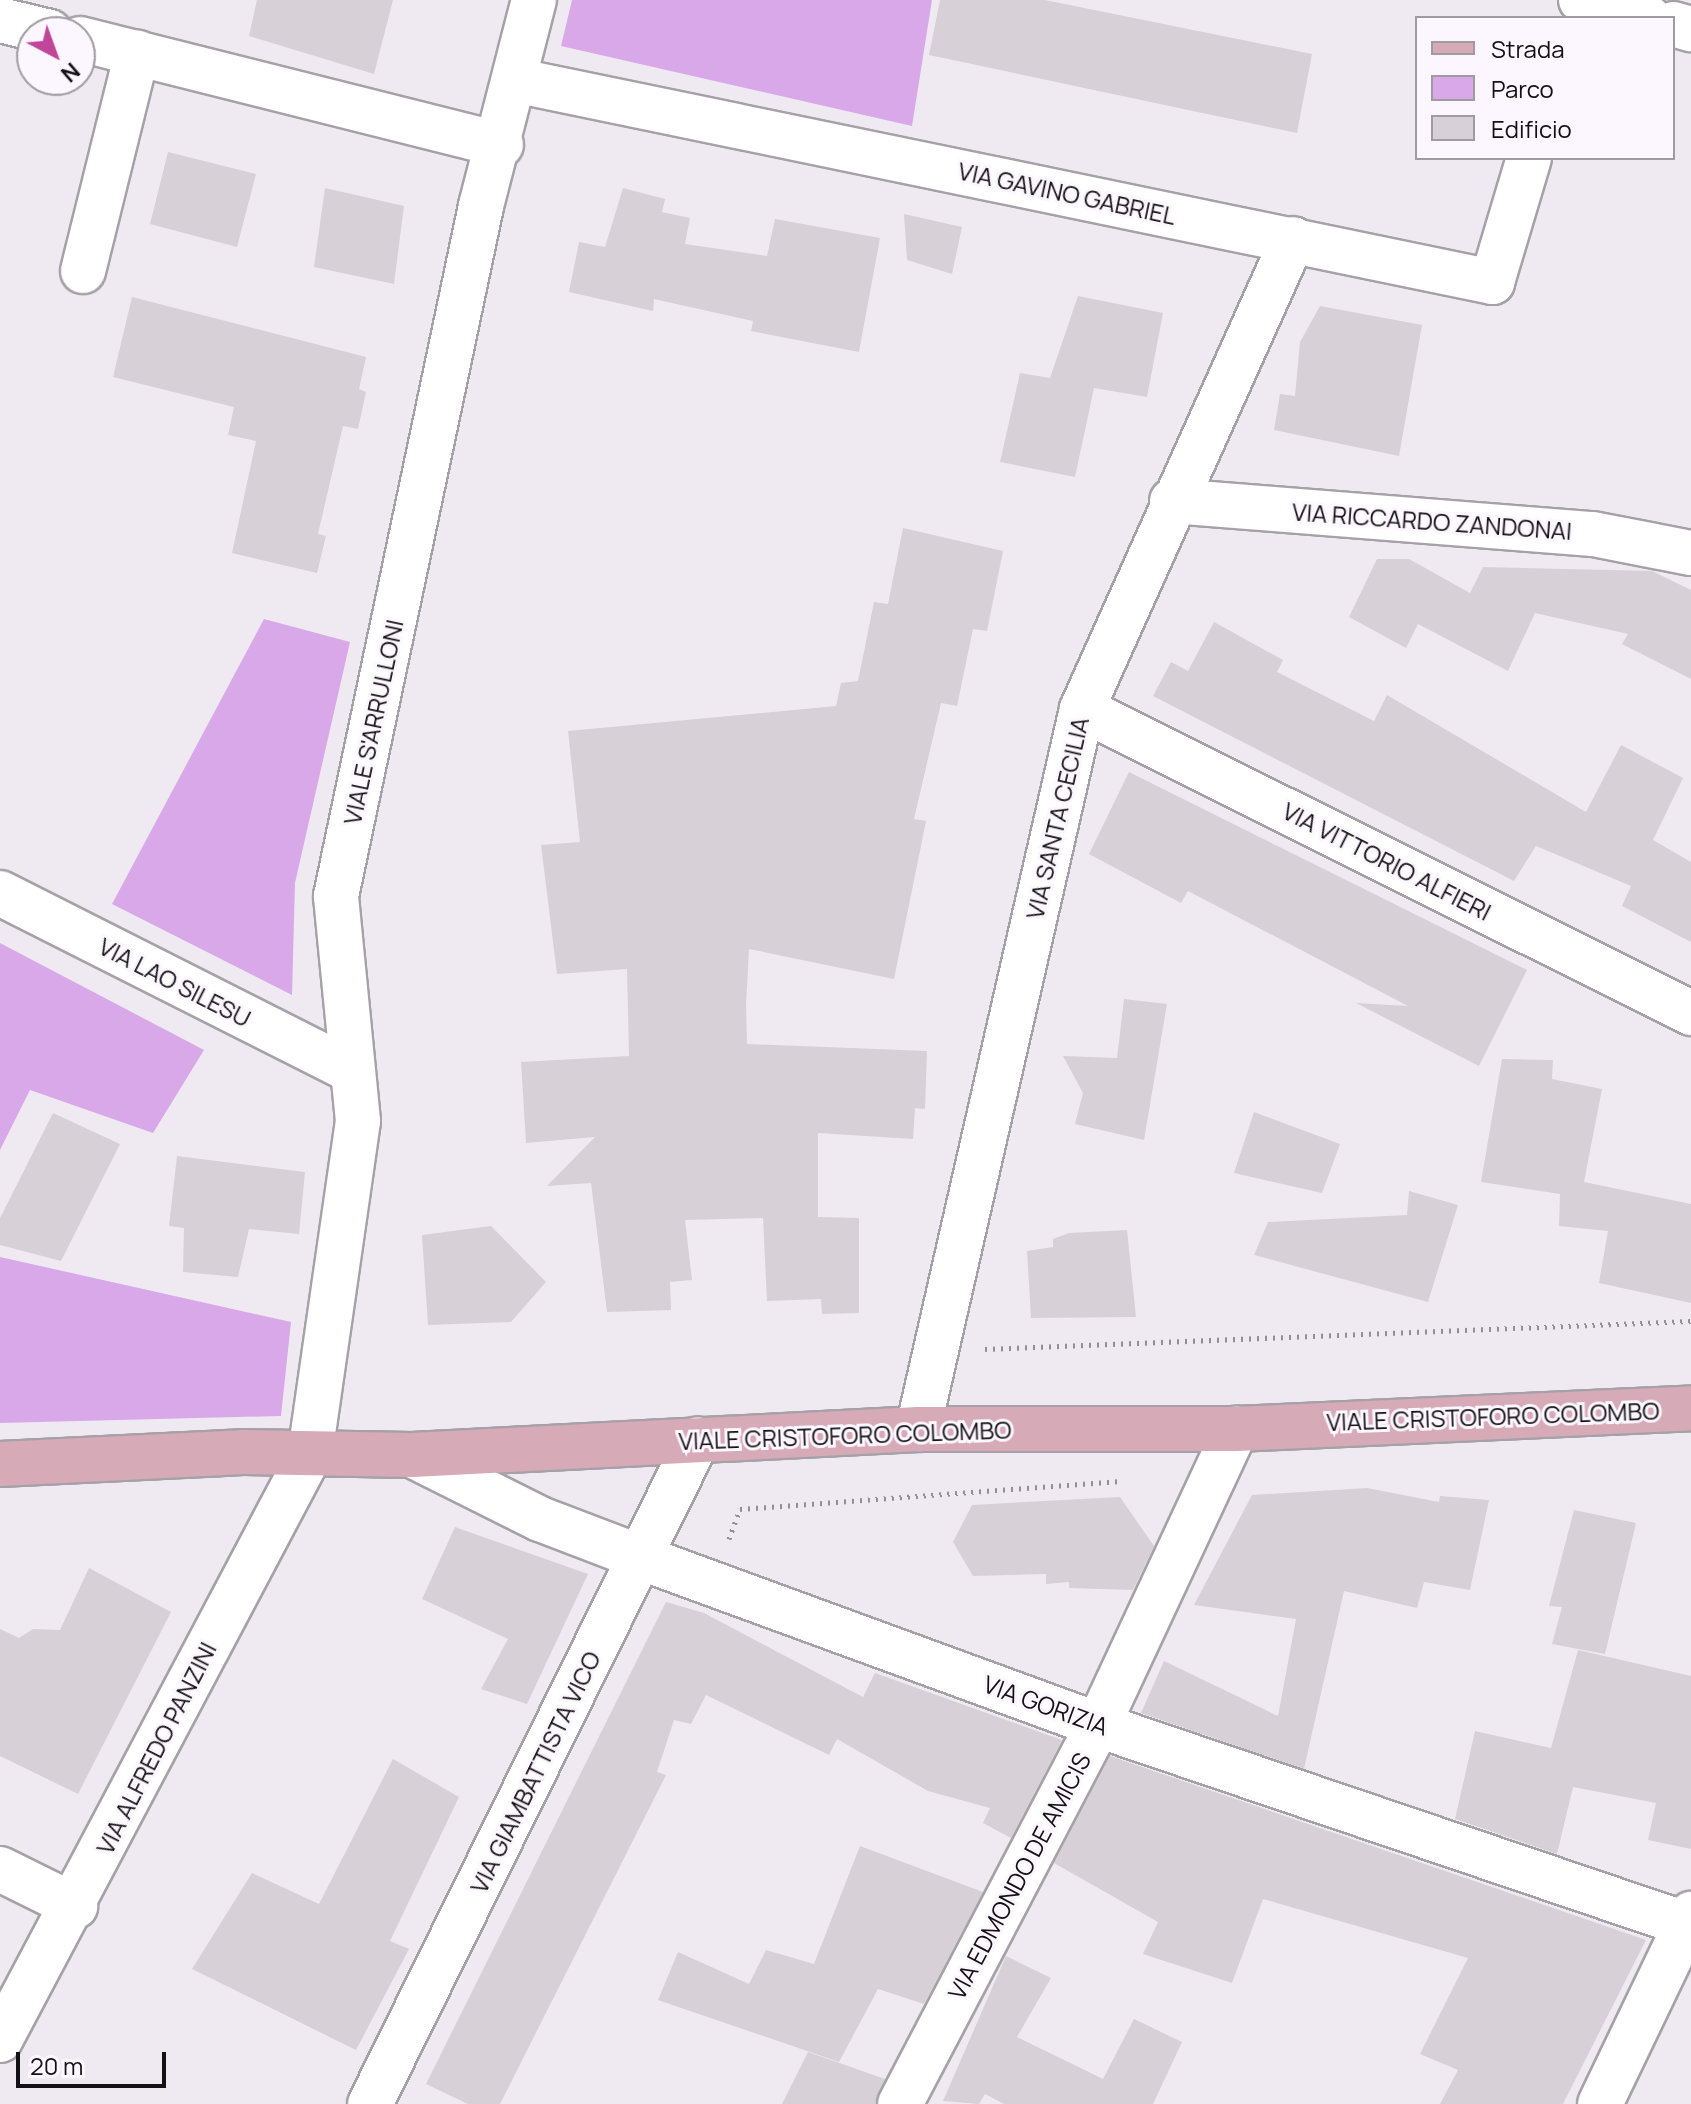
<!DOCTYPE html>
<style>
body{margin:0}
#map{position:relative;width:1691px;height:2104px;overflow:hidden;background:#efeaf1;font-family:Manrope,sans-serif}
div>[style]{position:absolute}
.green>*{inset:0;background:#d9a8e9}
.building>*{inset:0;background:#d7d0d6}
.path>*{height:5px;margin-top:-2.5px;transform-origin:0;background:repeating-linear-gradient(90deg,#928e93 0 2px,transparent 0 8px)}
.roads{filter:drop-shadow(2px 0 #a6a1a7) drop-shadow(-2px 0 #a6a1a7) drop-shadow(0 2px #a6a1a7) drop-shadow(0 -2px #a6a1a7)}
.minor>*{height:44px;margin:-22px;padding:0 22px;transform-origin:22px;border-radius:22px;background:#fff}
.major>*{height:44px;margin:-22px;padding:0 22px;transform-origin:22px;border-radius:22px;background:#d6aab7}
span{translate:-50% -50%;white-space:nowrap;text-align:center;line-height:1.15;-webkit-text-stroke:6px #fcf7fe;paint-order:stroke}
.street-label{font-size:24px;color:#131113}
.legend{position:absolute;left:1415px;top:16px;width:260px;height:144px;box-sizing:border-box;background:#fcf7fe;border:2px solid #9f9ba0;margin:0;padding:10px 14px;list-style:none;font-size:24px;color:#131113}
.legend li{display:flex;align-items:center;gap:16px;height:40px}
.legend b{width:40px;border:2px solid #9f9ba0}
.north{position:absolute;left:16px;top:16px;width:80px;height:80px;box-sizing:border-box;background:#fcf7fe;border:2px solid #9f9ba0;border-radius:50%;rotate:139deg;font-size:22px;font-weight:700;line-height:32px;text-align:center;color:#131113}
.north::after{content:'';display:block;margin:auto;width:28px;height:36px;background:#bf4699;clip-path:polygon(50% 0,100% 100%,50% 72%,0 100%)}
.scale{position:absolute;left:16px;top:2052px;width:150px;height:36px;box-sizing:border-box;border:4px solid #131113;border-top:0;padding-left:10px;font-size:24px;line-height:28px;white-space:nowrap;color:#131113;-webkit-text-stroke:6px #fcf7fe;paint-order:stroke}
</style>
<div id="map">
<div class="green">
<i style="clip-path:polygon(572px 0,932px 0,912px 126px,561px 46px)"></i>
<i style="clip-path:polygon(264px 619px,350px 642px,295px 883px,292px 995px,112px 904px)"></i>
<i style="clip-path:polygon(0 943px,204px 1050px,153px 1133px,30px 1090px,0 1150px)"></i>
<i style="clip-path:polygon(0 1257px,291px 1322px,281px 1416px,0 1423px)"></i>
</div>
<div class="building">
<i style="clip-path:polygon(257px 0,393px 0,374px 74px,249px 36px)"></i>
<i style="clip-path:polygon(940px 0,1045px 0,1312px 54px,1297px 133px,929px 55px)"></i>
<i style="clip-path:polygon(168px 152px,256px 174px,237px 247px,150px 224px)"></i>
<i style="clip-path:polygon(325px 188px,404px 206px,394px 284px,314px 267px)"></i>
<i style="clip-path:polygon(623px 188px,665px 199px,662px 212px,690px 218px,685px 244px,767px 256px,775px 219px,880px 238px,859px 352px,751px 331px,753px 321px,654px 299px,653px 311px,569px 292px,579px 242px,605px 247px)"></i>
<i style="clip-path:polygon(904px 214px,962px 227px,952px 274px,907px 260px)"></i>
<i style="clip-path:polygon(1078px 296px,1163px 313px,1147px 397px,1094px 388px,1075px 477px,1000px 462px,1020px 373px,1050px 378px)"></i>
<i style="clip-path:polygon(132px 297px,366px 357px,359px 389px,366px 392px,358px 429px,343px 426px,318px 534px,326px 536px,317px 573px,232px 553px,256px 441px,228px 435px,234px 407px,113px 377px)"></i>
<i style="clip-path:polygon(1320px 306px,1422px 325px,1399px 456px,1274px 430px,1280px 394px,1295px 396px,1300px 342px)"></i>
<i style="clip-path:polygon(903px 528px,1003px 551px,987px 631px,973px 629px,957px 706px,941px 703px,914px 819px,926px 821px,894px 979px,749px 949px,746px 1005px,747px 1044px,927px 1051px,925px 1109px,915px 1108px,913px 1139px,818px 1133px,818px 1217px,859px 1218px,859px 1313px,822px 1314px,821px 1299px,767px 1301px,763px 1218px,685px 1220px,692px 1280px,670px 1282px,671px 1310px,607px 1312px,591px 1183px,547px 1186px,595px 1137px,526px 1143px,521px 1062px,629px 1056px,627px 969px,557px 974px,541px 845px,580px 842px,568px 731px,836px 706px,841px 683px,858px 681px,874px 602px,888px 604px)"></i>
<i style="clip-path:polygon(1377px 559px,1409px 559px,1470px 593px,1483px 567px,1652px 571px,1691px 590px,1691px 679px,1622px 644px,1628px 634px,1535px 613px,1508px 671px,1418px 624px,1406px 648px,1349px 617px)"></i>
<i style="clip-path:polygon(1214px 622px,1283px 660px,1277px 672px,1374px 721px,1387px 695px,1586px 812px,1621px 745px,1683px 778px,1653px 840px,1691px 862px,1691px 942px,1622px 906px,1631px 886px,1536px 846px,1514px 881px,1153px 696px,1171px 662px,1188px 671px)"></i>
<i style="clip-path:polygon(1129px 772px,1527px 970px,1479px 1066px,1356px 1003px,1408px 1006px,1188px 891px,1181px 903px,1089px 854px)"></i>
<i style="clip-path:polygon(1124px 999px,1167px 1004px,1144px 1140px,1075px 1124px,1083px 1093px,1063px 1056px,1117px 1058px)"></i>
<i style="clip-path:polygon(1502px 1059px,1553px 1060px,1552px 1079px,1602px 1089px,1584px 1182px,1691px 1204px,1691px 1303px,1599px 1283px,1608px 1231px,1559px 1226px,1560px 1194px,1481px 1182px)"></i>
<i style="clip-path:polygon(1254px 1112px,1340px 1144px,1322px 1193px,1234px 1173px)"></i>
<i style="clip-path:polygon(53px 1113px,120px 1144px,61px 1261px,0 1245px,0 1218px)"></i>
<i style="clip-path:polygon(177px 1156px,305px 1172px,299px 1234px,249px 1229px,238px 1277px,183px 1272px,184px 1228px,169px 1226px)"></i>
<i style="clip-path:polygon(1409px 1191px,1458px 1205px,1428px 1302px,1254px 1255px,1268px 1222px,1407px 1215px)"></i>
<i style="clip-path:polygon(491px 1226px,546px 1282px,511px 1322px,428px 1325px,422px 1235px)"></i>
<i style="clip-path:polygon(1127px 1230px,1136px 1317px,1031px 1318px,1027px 1251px,1053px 1247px,1053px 1239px,1069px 1233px)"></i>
<i style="clip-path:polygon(1367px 1488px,1439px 1502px,1440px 1496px,1489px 1500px,1470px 1590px,1424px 1582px,1417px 1608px,1344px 1591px,1304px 1769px,1141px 1713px,1164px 1661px,1278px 1716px,1296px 1619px,1194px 1605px,1252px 1495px)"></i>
<i style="clip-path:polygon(1120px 1497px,1154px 1546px,1133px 1590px,1069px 1588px,1069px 1582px,1046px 1584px,1046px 1574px,973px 1576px,953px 1542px,972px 1505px)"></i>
<i style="clip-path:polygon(1574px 1510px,1636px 1523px,1605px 1654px,1552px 1644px,1562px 1607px,1549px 1606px)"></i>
<i style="clip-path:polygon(455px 1527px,588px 1574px,527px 1704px,481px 1689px,508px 1639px,422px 1599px)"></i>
<i style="clip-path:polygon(89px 1568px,171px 1612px,78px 1794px,0 1756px,0 1629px,19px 1638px,33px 1629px,60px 1630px)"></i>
<i style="clip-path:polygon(666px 1602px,704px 1613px,863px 1697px,875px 1673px,1062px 1740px,1011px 1838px,983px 1823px,990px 1808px,928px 1791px,837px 1739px,829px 1755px,706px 1695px,691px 1724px,674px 1720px,657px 1772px,666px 1775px,500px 2104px,468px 2104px,426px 2084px)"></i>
<i style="clip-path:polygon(1578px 1650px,1691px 1676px,1691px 1849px,1648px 1840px,1656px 1803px,1573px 1787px,1557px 1854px,1455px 1819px,1475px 1731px,1551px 1748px)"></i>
<i style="clip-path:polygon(1110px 1756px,1646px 1940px,1563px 2104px,1440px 2104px,1458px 2070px,1420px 2054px,1468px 1958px,1263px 1899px,1232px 1983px,1143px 1954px,1158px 1922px,1054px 1863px)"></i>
<i style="clip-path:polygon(393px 1759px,459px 1797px,390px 1941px,409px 1949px,356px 2050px,192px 1969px,252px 1873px,319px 1904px)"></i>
<i style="clip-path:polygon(860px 1846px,983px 1892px,924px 2004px,878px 1989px,839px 2062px,658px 2000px,678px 1952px,749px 1984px,766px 1950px,814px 1964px)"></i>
<i style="clip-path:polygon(1006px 1956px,1051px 1978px,1017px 2037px,1103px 2079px,1134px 2019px,1182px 2042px,1153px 2104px,1004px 2104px,985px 2094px,979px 2104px,943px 2101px)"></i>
<i style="clip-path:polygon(808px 2052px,885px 2079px,875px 2104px,782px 2104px)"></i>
</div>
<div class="path">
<i style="left:985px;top:1349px;width:707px;rotate:-2.27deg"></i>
<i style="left:729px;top:1539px;width:32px;rotate:-70deg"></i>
<i style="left:740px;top:1509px;width:382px;rotate:-4.2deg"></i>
</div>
<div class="roads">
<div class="minor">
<i style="left:1581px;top:0;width:70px;rotate:14.8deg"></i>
<i style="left:0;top:20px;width:51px;rotate:13.5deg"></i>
<i style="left:1673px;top:24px;width:19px;rotate:16deg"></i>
<i style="left:80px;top:39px;width:434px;rotate:14.1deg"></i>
<i style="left:514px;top:80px;width:999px;rotate:11.67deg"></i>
<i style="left:1492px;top:282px;width:129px;rotate:-73.4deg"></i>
<i style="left:83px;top:271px;width:225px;rotate:-76.1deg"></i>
<i style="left:1172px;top:501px;width:422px;rotate:4.5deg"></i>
<i style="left:1593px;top:534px;width:100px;rotate:11deg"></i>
<i style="left:1082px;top:709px;width:681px;rotate:26.53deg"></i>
<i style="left:0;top:893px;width:392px;rotate:26.8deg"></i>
<i style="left:918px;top:1429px;width:738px;rotate:-77.17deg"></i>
<i style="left:1082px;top:709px;width:515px;rotate:-65.82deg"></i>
<i style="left:412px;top:1455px;width:143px;rotate:26.6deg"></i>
<i style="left:540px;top:1519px;width:109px;rotate:20.9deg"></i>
<i style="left:642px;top:1558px;width:486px;rotate:20.1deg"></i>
<i style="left:1098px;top:1725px;width:626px;rotate:18.72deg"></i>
<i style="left:0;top:1869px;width:84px;rotate:26.3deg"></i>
<i style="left:0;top:2040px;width:663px;rotate:-62.12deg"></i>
<i style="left:310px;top:1454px;width:336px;rotate:-81.8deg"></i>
<i style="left:358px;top:1121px;width:226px;rotate:-95.6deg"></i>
<i style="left:336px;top:896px;width:705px;rotate:-78.13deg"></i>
<i style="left:481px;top:206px;width:213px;rotate:-75.6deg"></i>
<i style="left:370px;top:2104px;width:741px;rotate:-63.75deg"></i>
<i style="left:900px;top:2104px;width:428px;rotate:-62.4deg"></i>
<i style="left:1098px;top:1725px;width:327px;rotate:-65deg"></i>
<i style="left:1600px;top:2104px;width:211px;rotate:-64.4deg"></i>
</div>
<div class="major">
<i style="left:0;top:1464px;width:243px;rotate:-2.8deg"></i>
<i style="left:243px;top:1452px;width:169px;rotate:1deg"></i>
<i style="left:412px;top:1455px;width:507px;rotate:-2.94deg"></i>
<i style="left:918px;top:1429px;width:318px"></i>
<i style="left:1236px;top:1429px;width:455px;rotate:-2.6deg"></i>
</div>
</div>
<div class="street-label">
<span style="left:1067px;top:193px;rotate:12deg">VIA GAVINO GABRIEL</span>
<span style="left:1432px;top:521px;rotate:4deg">VIA RICCARDO ZANDONAI</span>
<span style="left:373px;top:722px;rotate:-78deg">VIALE S'ARRULLONI</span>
<span style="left:1057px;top:818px;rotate:-77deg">VIA SANTA CECILIA</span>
<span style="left:1387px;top:861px;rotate:27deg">VIA VITTORIO ALFIERI</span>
<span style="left:175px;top:982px;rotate:27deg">VIA LAO SILESU</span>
<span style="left:1493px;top:1416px;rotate:-2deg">VIALE CRISTOFORO COLOMBO</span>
<span style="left:845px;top:1435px;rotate:-2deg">VIALE CRISTOFORO COLOMBO</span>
<span style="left:1046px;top:1705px;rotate:20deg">VIA GORIZIA</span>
<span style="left:156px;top:1748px;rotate:-63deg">VIA ALFREDO PANZINI</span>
<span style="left:535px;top:1772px;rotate:-64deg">VIA GIAMBATTISTA VICO</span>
<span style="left:1019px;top:1876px;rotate:-62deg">VIA EDMONDO DE AMICIS</span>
</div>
<ul class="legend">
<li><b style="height:10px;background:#d6aab7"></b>Strada</li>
<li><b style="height:22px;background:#d9a8e9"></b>Parco</li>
<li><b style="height:22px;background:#d7d0d6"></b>Edificio</li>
</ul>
<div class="north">N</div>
<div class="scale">20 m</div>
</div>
